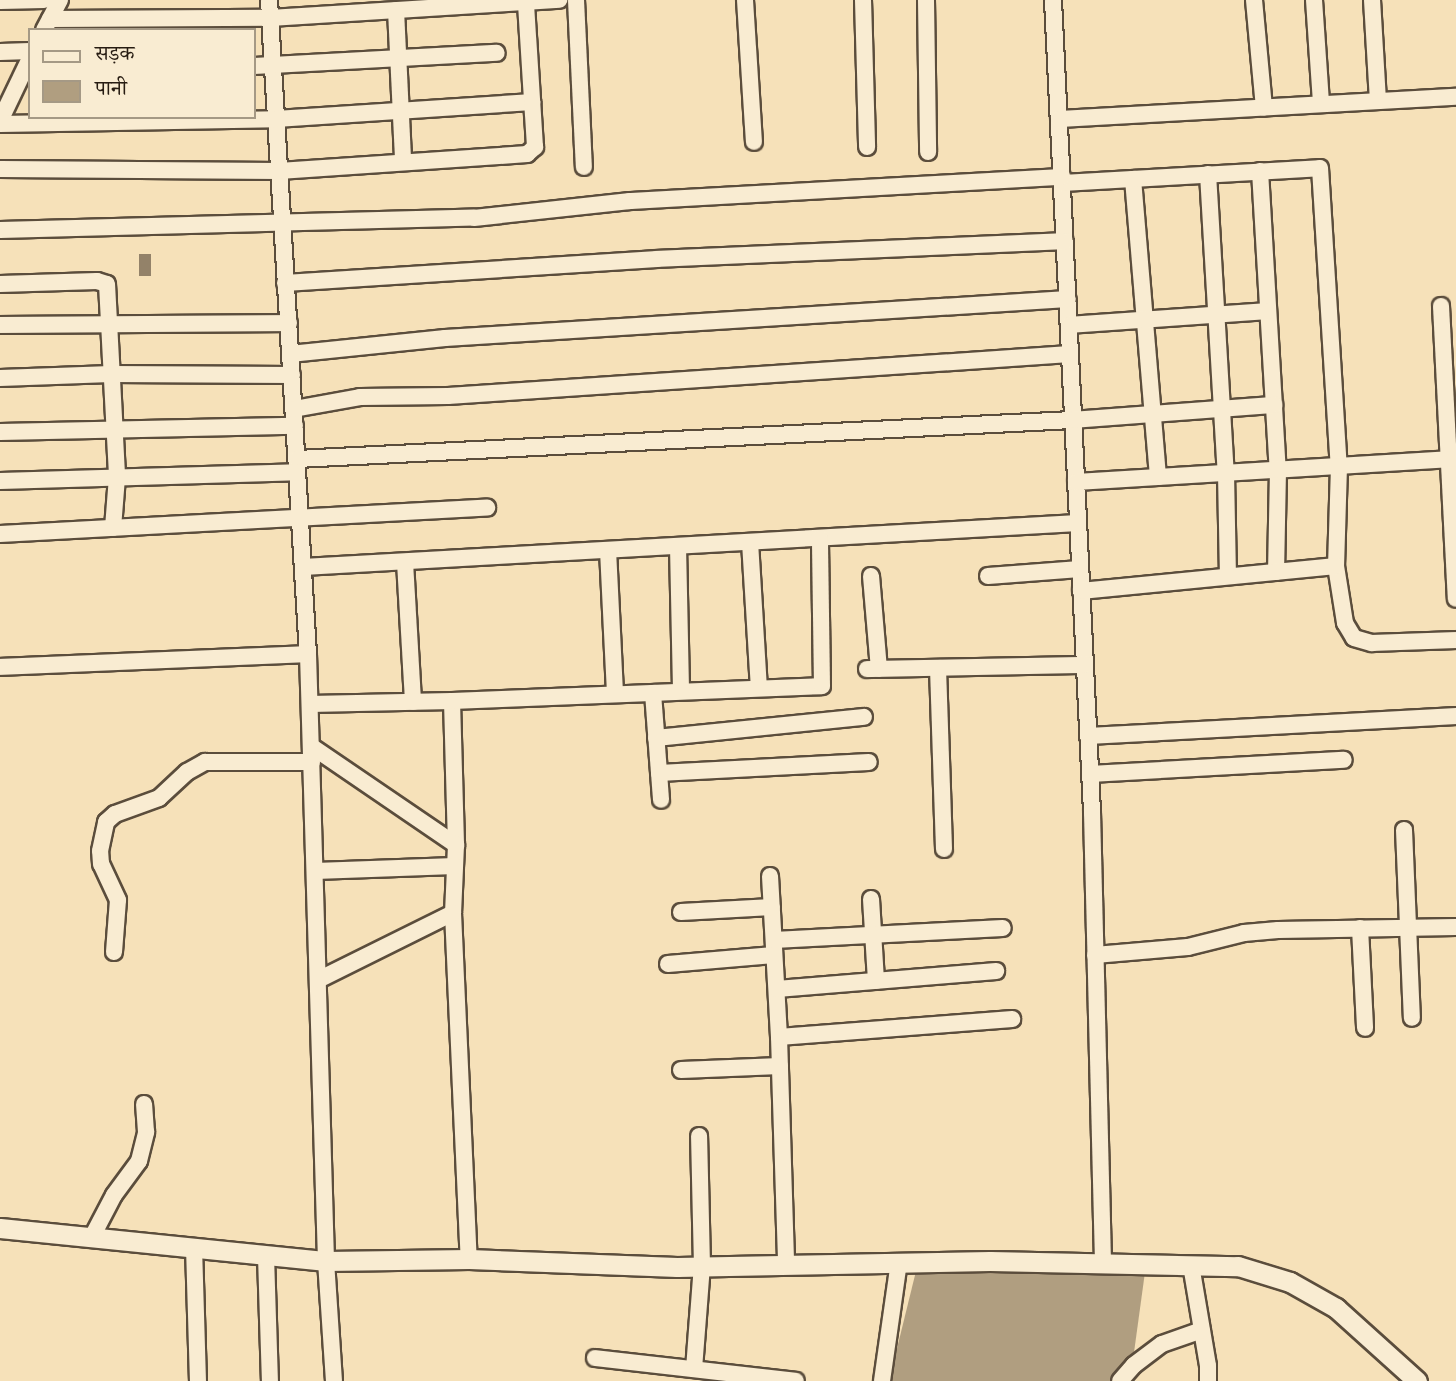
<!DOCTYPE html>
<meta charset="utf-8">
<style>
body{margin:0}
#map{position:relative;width:1456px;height:1381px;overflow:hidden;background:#f6e1b9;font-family:"IM FELL French Canon","Noto Serif Devanagari",serif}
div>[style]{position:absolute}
.water>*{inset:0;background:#b09e80}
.building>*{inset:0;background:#938269}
.roads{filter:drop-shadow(2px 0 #5b4d3c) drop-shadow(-2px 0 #5b4d3c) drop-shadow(0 2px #5b4d3c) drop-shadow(0 -2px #5b4d3c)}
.minor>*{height:16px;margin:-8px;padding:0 8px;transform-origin:8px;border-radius:8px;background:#f9ecd2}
.tertiary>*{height:19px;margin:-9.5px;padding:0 9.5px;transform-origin:9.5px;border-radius:9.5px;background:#f9ecd2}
span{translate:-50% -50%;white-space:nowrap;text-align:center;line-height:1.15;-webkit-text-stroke:5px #f9ecd2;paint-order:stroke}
.legend{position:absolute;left:28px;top:28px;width:228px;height:91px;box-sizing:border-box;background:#f9ecd2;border:2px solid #a59985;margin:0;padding:9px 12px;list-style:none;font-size:21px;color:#271c12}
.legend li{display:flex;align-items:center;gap:14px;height:35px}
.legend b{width:35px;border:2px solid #a59985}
</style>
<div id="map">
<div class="water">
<i style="clip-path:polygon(917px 1267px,1145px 1272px,1132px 1367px,1121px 1381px,889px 1381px)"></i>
</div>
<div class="building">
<i style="clip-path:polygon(139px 254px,151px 254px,151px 276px,139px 276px)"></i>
</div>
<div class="roads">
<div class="minor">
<i style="left:269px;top:0;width:655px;rotate:86.59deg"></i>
<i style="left:308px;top:654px;width:607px;rotate:88.3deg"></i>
<i style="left:326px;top:1261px;width:120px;rotate:86.2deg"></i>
<i style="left:576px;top:0;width:167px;rotate:87.3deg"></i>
<i style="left:745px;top:0;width:142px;rotate:86.4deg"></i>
<i style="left:863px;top:0;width:147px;rotate:88.4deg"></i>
<i style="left:926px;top:0;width:152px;rotate:89.2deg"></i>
<i style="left:1053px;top:0;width:813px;rotate:87.25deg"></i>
<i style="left:1092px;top:812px;width:450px;rotate:88.6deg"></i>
<i style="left:1254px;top:0;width:108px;rotate:84.7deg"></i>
<i style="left:1314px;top:0;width:104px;rotate:86.1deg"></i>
<i style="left:1372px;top:0;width:101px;rotate:86.6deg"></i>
<i style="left:0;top:1px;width:44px;rotate:-1.3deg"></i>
<i style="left:396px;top:10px;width:151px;rotate:87.3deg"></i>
<i style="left:50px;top:19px;width:220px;rotate:-0.3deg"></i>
<i style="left:270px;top:18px;width:290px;rotate:-3.6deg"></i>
<i style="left:44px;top:30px;width:34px;rotate:-62deg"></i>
<i style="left:0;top:52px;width:30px;rotate:-2deg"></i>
<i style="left:254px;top:66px;width:243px;rotate:-3.1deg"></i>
<i style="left:1059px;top:119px;width:398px;rotate:-3.2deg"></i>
<i style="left:0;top:121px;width:70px;rotate:-64.5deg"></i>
<i style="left:0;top:124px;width:276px;rotate:-1deg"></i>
<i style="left:276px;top:119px;width:257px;rotate:-3.8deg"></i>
<i style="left:0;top:169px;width:279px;rotate:0.4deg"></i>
<i style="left:279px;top:171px;width:249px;rotate:-3.9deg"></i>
<i style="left:527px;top:154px;width:11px;rotate:-41deg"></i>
<i style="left:535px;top:147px;width:145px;rotate:-93.6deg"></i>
<i style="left:1260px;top:171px;width:300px;rotate:86.6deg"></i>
<i style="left:1278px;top:470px;width:102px;rotate:91.1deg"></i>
<i style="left:1208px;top:174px;width:300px;rotate:86.6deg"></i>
<i style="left:1226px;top:473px;width:103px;rotate:88.9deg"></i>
<i style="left:1133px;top:179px;width:299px;rotate:85.2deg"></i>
<i style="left:1062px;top:183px;width:258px;rotate:-3.3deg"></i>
<i style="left:1320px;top:168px;width:299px;rotate:86.4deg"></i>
<i style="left:1339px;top:466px;width:100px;rotate:91.7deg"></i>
<i style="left:1336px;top:566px;width:58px;rotate:81deg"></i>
<i style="left:1345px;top:623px;width:17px;rotate:59deg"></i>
<i style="left:1354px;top:638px;width:19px;rotate:16deg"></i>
<i style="left:1372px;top:643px;width:84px;rotate:-2deg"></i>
<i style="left:0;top:230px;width:474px;rotate:-1.5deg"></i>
<i style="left:474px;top:218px;width:157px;rotate:-6.2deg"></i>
<i style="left:630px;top:201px;width:433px;rotate:-3.2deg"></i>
<i style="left:285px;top:283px;width:373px;rotate:-3.7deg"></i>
<i style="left:657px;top:259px;width:408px;rotate:-2.5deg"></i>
<i style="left:0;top:284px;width:97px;rotate:-1.8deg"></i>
<i style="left:97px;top:281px;width:10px;rotate:17deg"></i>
<i style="left:107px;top:284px;width:193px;rotate:87deg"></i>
<i style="left:117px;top:477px;width:51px;rotate:94.5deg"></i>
<i style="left:1441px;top:306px;width:293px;rotate:87.1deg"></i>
<i style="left:0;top:325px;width:289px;rotate:-0.4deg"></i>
<i style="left:1069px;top:325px;width:199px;rotate:-4deg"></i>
<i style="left:290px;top:354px;width:156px;rotate:-5.9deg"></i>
<i style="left:445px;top:338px;width:624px;rotate:-3.58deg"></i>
<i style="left:0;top:378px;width:111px;rotate:-2.1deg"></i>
<i style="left:111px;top:374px;width:181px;rotate:0.3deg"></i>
<i style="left:294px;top:409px;width:67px;rotate:-10.3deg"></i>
<i style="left:360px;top:397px;width:88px;rotate:-0.7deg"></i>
<i style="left:448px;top:396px;width:623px;rotate:-3.86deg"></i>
<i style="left:0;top:432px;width:295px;rotate:-1.2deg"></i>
<i style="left:297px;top:459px;width:777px;rotate:-2.88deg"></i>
<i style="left:1073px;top:420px;width:202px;rotate:-4.3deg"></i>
<i style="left:0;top:481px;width:297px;rotate:-1.7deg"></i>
<i style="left:1076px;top:482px;width:381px;rotate:-3.5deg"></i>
<i style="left:0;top:534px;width:488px;rotate:-3.1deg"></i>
<i style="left:750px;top:542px;width:146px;rotate:86.5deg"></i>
<i style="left:678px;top:546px;width:145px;rotate:88.8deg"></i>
<i style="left:608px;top:550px;width:144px;rotate:87.2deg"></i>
<i style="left:405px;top:562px;width:140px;rotate:86.7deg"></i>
<i style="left:303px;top:567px;width:776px;rotate:-3.25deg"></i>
<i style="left:871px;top:576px;width:93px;rotate:85.1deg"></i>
<i style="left:988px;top:576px;width:92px;rotate:-4.4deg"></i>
<i style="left:1081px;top:591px;width:256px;rotate:-5.6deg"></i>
<i style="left:0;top:667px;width:308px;rotate:-2.4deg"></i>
<i style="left:938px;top:668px;width:181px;rotate:88.1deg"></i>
<i style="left:867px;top:669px;width:218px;rotate:-1.1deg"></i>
<i style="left:653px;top:693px;width:107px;rotate:85.7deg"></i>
<i style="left:452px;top:701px;width:144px;rotate:88.4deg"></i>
<i style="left:456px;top:845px;width:68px;rotate:92.5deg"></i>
<i style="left:453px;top:913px;width:346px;rotate:87.4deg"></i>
<i style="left:310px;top:704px;width:142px;rotate:-1.2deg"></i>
<i style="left:452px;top:701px;width:370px;rotate:-2.3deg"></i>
<i style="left:822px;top:686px;width:148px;rotate:-90.8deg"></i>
<i style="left:1088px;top:736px;width:369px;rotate:-3.1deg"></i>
<i style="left:656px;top:738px;width:209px;rotate:-5.8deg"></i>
<i style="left:311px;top:746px;width:176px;rotate:34.3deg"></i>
<i style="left:659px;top:773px;width:210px;rotate:-3deg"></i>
<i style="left:1090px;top:774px;width:254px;rotate:-3.2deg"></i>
<i style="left:1404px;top:830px;width:188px;rotate:87.6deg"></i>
<i style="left:315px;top:871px;width:140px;rotate:-2deg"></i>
<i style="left:770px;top:876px;width:161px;rotate:86.8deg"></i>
<i style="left:779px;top:1037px;width:227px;rotate:88.2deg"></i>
<i style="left:871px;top:899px;width:82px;rotate:86.5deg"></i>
<i style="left:681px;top:912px;width:91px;rotate:-3.1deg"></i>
<i style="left:1360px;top:928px;width:100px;rotate:87.1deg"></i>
<i style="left:774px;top:940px;width:229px;rotate:-3deg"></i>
<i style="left:114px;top:952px;width:52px;rotate:-85.6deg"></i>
<i style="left:118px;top:900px;width:40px;rotate:-115deg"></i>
<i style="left:101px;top:864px;width:13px;rotate:-94deg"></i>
<i style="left:100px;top:851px;width:30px;rotate:-78deg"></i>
<i style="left:106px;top:822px;width:12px;rotate:-42deg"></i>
<i style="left:115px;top:814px;width:47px;rotate:-20deg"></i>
<i style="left:159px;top:798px;width:38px;rotate:-43deg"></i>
<i style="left:187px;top:772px;width:21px;rotate:-29deg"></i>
<i style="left:205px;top:762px;width:107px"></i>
<i style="left:1095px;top:955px;width:93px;rotate:-4.9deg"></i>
<i style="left:1188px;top:947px;width:58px;rotate:-14deg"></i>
<i style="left:1244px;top:933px;width:34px;rotate:-5deg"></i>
<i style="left:1278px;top:930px;width:178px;rotate:-1deg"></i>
<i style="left:668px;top:964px;width:106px;rotate:-4.9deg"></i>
<i style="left:318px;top:980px;width:151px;rotate:-26.4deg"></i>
<i style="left:777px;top:989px;width:220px;rotate:-4.7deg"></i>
<i style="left:779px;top:1037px;width:234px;rotate:-4.4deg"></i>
<i style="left:681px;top:1070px;width:99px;rotate:-2.3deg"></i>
<i style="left:92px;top:1237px;width:47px;rotate:-62.4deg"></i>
<i style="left:114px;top:1195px;width:42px;rotate:-53.7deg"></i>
<i style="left:139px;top:1161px;width:30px;rotate:-76deg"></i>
<i style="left:146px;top:1132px;width:28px;rotate:-94deg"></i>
<i style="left:194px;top:1247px;width:134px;rotate:88.3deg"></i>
<i style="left:266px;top:1256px;width:125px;rotate:88.2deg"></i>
<i style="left:1191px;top:1265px;width:102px;rotate:80.4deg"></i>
<i style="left:1208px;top:1366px;width:15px;rotate:90deg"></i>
<i style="left:595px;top:1358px;width:202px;rotate:6.5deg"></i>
<i style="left:694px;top:1369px;width:103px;rotate:-85.6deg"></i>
<i style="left:702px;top:1266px;width:130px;rotate:-91.3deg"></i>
<i style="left:882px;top:1381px;width:120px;rotate:-81.9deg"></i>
<i style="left:1120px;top:1381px;width:21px;rotate:-49deg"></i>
<i style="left:1134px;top:1365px;width:35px;rotate:-37deg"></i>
<i style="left:1162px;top:1344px;width:42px;rotate:-19.3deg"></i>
</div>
<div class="tertiary">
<i style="left:0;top:1228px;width:328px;rotate:5.8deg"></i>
<i style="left:326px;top:1261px;width:143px;rotate:-0.8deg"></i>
<i style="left:469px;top:1259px;width:208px;rotate:2.2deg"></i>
<i style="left:677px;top:1267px;width:313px;rotate:-1.1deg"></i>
<i style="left:990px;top:1261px;width:248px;rotate:1.2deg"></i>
<i style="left:1238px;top:1266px;width:54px;rotate:17.1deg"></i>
<i style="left:1290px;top:1282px;width:53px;rotate:29.5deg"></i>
<i style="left:1336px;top:1308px;width:109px;rotate:42deg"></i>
</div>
</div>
<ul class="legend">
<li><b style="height:9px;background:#f9ecd2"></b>सड़क</li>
<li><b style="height:19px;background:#b09e80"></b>पानी</li>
</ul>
</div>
